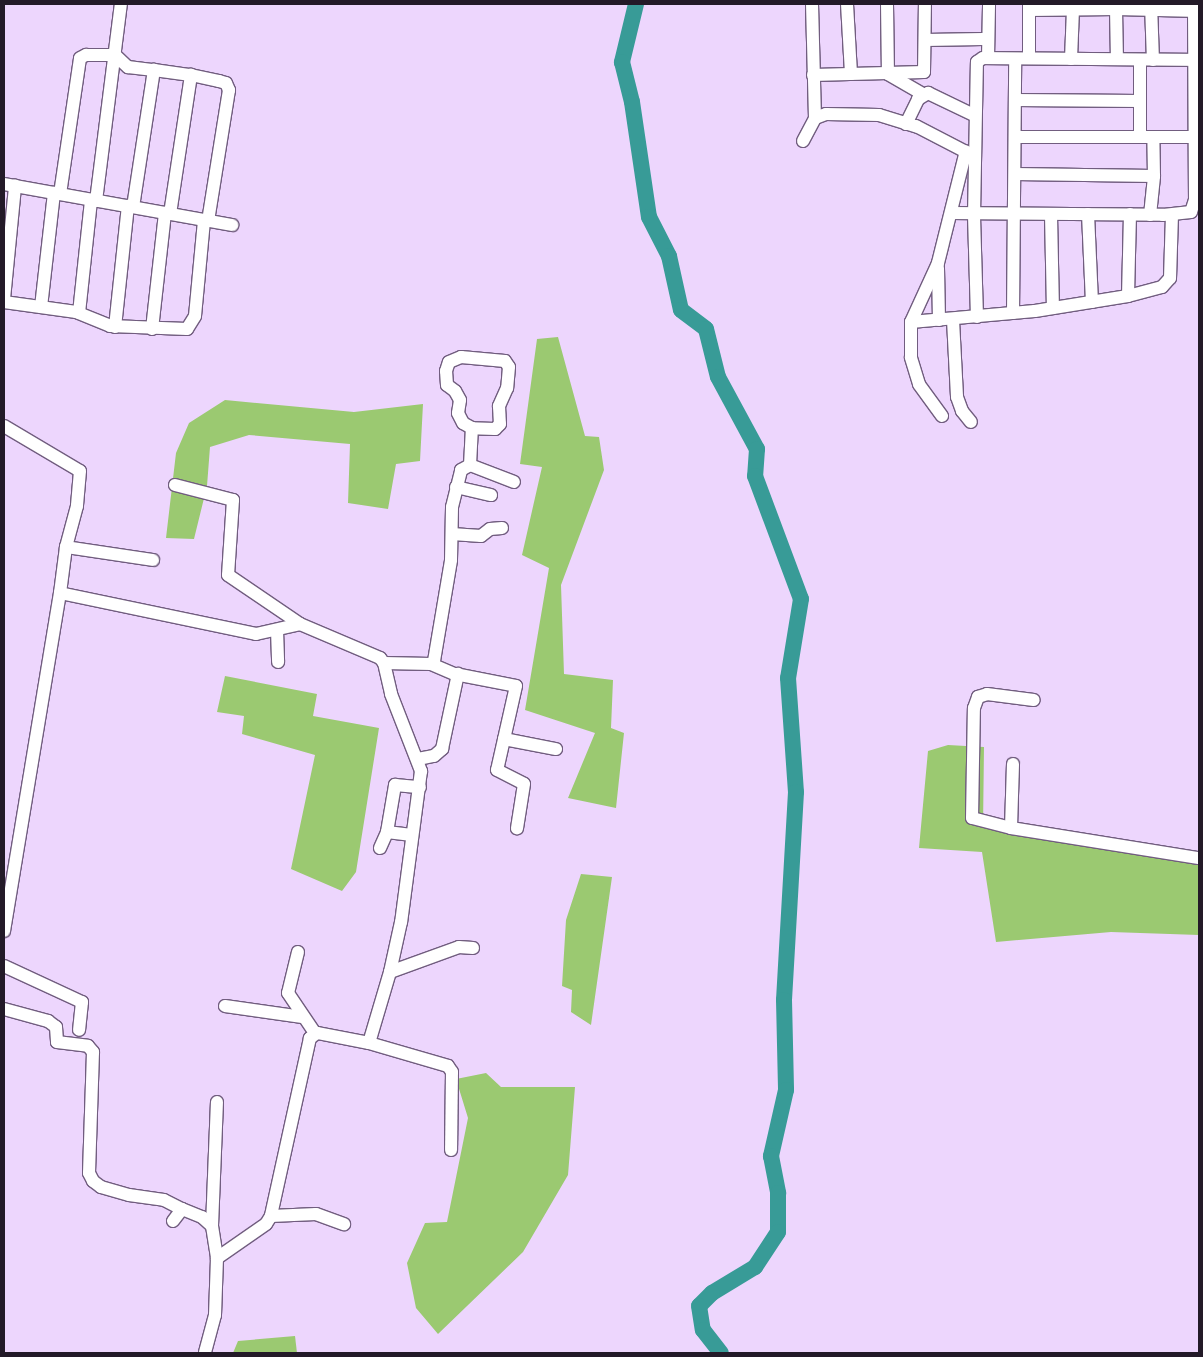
<!DOCTYPE html>
<style>
body{margin:0}
#map{position:relative;width:1203px;height:1357px;overflow:hidden;background:#edd6fd;font-family:Overpass,sans-serif}
div>[style]{position:absolute}
.green>*{inset:0;background:#9bc971}
.river>*{height:16px;margin:-8px;padding:0 8px;transform-origin:8px;border-radius:8px;background:#389b97}
.roads{filter:drop-shadow(1px 0 #715d7f) drop-shadow(-1px 0 #715d7f) drop-shadow(0 1px #715d7f) drop-shadow(0 -1px #715d7f)}
.minor>*{height:12px;margin:-6px;padding:0 6px;transform-origin:6px;border-radius:6px;background:#fff}
span{translate:-50% -50%;white-space:nowrap;text-align:center;line-height:1.15;-webkit-text-stroke:5px #edd6fd;paint-order:stroke}
.frame{position:absolute;inset:0;border:5px solid #231a28;pointer-events:none}
</style>
<div id="map">
<div class="green">
<i style="clip-path:polygon(558px 337px,585px 436px,599px 437px,604px 470px,561px 585px,564px 674px,613px 680px,611px 728px,624px 733px,616px 808px,568px 798px,595px 733px,525px 710px,549px 568px,522px 555px,542px 467px,520px 464px,537px 339px)"></i>
<i style="clip-path:polygon(225px 400px,354px 412px,423px 404px,420px 461px,396px 464px,388px 509px,348px 503px,350px 444px,249px 435px,210px 447px,207px 486px,194px 539px,166px 538px,176px 453px,189px 423px)"></i>
<i style="clip-path:polygon(225px 676px,317px 694px,313px 716px,379px 728px,356px 872px,342px 891px,291px 869px,315px 755px,242px 734px,244px 716px,217px 712px)"></i>
<i style="clip-path:polygon(948px 745px,984px 747px,983px 828px,1100px 838px,1199px 853px,1199px 935px,1111px 932px,996px 942px,982px 852px,919px 848px,928px 751px)"></i>
<i style="clip-path:polygon(581px 874px,612px 877px,591px 1025px,571px 1012px,572px 990px,562px 986px,566px 920px)"></i>
<i style="clip-path:polygon(486px 1073px,501px 1087px,575px 1087px,568px 1175px,523px 1252px,438px 1334px,416px 1308px,407px 1263px,425px 1223px,447px 1222px,468px 1118px,456px 1079px)"></i>
<i style="clip-path:polygon(295px 1336px,297px 1353px,233px 1353px,238px 1341px)"></i>
</div>
<div class="river">
<i style="left:636px;top:4px;width:60px;rotate:103.6deg"></i>
<i style="left:622px;top:62px;width:41px;rotate:76deg"></i>
<i style="left:632px;top:102px;width:116px;rotate:81.6deg"></i>
<i style="left:649px;top:217px;width:44px;rotate:62.9deg"></i>
<i style="left:669px;top:256px;width:55px;rotate:77.5deg"></i>
<i style="left:681px;top:310px;width:31px;rotate:37deg"></i>
<i style="left:706px;top:329px;width:49px;rotate:76deg"></i>
<i style="left:718px;top:377px;width:82px;rotate:61.6deg"></i>
<i style="left:757px;top:449px;width:27px;rotate:94deg"></i>
<i style="left:755px;top:476px;width:131px;rotate:69.5deg"></i>
<i style="left:801px;top:599px;width:80px;rotate:99.3deg"></i>
<i style="left:788px;top:678px;width:114px;rotate:86deg"></i>
<i style="left:796px;top:792px;width:208px;rotate:93.3deg"></i>
<i style="left:784px;top:1000px;width:90px;rotate:88.7deg"></i>
<i style="left:786px;top:1090px;width:68px;rotate:102.8deg"></i>
<i style="left:771px;top:1156px;width:38px;rotate:79deg"></i>
<i style="left:778px;top:1193px;width:39px;rotate:90deg"></i>
<i style="left:778px;top:1232px;width:42px;rotate:123.3deg"></i>
<i style="left:755px;top:1267px;width:50px;rotate:148.8deg"></i>
<i style="left:712px;top:1293px;width:18px;rotate:135deg"></i>
<i style="left:699px;top:1306px;width:24px;rotate:81deg"></i>
<i style="left:703px;top:1330px;width:29px;rotate:52deg"></i>
</div>
<div class="roads">
<div class="minor">
<i style="left:812px;top:4px;width:114px;rotate:88.5deg"></i>
<i style="left:847px;top:4px;width:70px;rotate:86.7deg"></i>
<i style="left:887px;top:4px;width:70px;rotate:89.2deg"></i>
<i style="left:888px;top:74px;width:39px;rotate:30deg"></i>
<i style="left:1116px;top:4px;width:5px;rotate:90deg"></i>
<i style="left:1116px;top:9px;width:83px;rotate:1.4deg"></i>
<i style="left:1151px;top:4px;width:56px;rotate:88deg"></i>
<i style="left:1029px;top:10px;width:87px;rotate:-0.7deg"></i>
<i style="left:1116px;top:9px;width:50px;rotate:88.9deg"></i>
<i style="left:925px;top:40px;width:58px;rotate:-1deg"></i>
<i style="left:115px;top:55px;width:18px;rotate:43deg"></i>
<i style="left:128px;top:67px;width:26px;rotate:7deg"></i>
<i style="left:988px;top:58px;width:54px;rotate:-88.9deg"></i>
<i style="left:1029px;top:58px;width:54px;rotate:-90deg"></i>
<i style="left:1071px;top:59px;width:50px;rotate:-87.7deg"></i>
<i style="left:813px;top:75px;width:111px;rotate:-1.5deg"></i>
<i style="left:924px;top:72px;width:68px;rotate:-89.2deg"></i>
<i style="left:1015px;top:100px;width:125px;rotate:0.5deg"></i>
<i style="left:906px;top:124px;width:28px;rotate:-64deg"></i>
<i style="left:918px;top:99px;width:12px;rotate:-31deg"></i>
<i style="left:928px;top:93px;width:51px;rotate:25.6deg"></i>
<i style="left:1015px;top:137px;width:138px"></i>
<i style="left:1140px;top:137px;width:77px;rotate:-90deg"></i>
<i style="left:803px;top:141px;width:26px;rotate:-62deg"></i>
<i style="left:815px;top:118px;width:12px;rotate:-20deg"></i>
<i style="left:826px;top:114px;width:53px;rotate:1.1deg"></i>
<i style="left:879px;top:115px;width:39px;rotate:17deg"></i>
<i style="left:916px;top:126px;width:63px;rotate:27.4deg"></i>
<i style="left:1015px;top:174px;width:139px;rotate:0.8deg"></i>
<i style="left:4px;top:184px;width:232px;rotate:10.2deg"></i>
<i style="left:60px;top:194px;width:137px;rotate:-81.6deg"></i>
<i style="left:80px;top:58px;width:7px;rotate:-27deg"></i>
<i style="left:86px;top:55px;width:29px"></i>
<i style="left:96px;top:201px;width:199px;rotate:-82.8deg"></i>
<i style="left:133px;top:207px;width:139px;rotate:-81.3deg"></i>
<i style="left:154px;top:70px;width:37px;rotate:8deg"></i>
<i style="left:191px;top:75px;width:29px;rotate:12deg"></i>
<i style="left:219px;top:81px;width:7px;rotate:16deg"></i>
<i style="left:226px;top:83px;width:8px;rotate:67deg"></i>
<i style="left:229px;top:90px;width:133px;rotate:99.1deg"></i>
<i style="left:951px;top:213px;width:212px;rotate:0.5deg"></i>
<i style="left:1163px;top:215px;width:28px;rotate:-6deg"></i>
<i style="left:1191px;top:212px;width:13px;rotate:-72deg"></i>
<i style="left:1195px;top:200px;width:196px;rotate:-90.3deg"></i>
<i style="left:170px;top:214px;width:141px;rotate:-81.4deg"></i>
<i style="left:1088px;top:214px;width:88px;rotate:87.4deg"></i>
<i style="left:1051px;top:215px;width:93px;rotate:88.8deg"></i>
<i style="left:1150px;top:215px;width:39px;rotate:-84deg"></i>
<i style="left:1154px;top:176px;width:39px;rotate:-91deg"></i>
<i style="left:1153px;top:137px;width:40px"></i>
<i style="left:938px;top:268px;width:52px;rotate:88.9deg"></i>
<i style="left:1128px;top:296px;width:82px;rotate:-88.6deg"></i>
<i style="left:4px;top:299px;width:114px;rotate:-84.4deg"></i>
<i style="left:4px;top:302px;width:73px;rotate:7.9deg"></i>
<i style="left:76px;top:312px;width:37px;rotate:22deg"></i>
<i style="left:110px;top:326px;width:77px;rotate:2.2deg"></i>
<i style="left:187px;top:329px;width:15px;rotate:-58deg"></i>
<i style="left:195px;top:316px;width:96px;rotate:-84.6deg"></i>
<i style="left:41px;top:307px;width:115px;rotate:-83.5deg"></i>
<i style="left:79px;top:313px;width:114px;rotate:-83.9deg"></i>
<i style="left:1013px;top:313px;width:254px;rotate:-89.5deg"></i>
<i style="left:977px;top:317px;width:102px;rotate:-91.7deg"></i>
<i style="left:974px;top:215px;width:153px;rotate:-88.9deg"></i>
<i style="left:977px;top:62px;width:7px;rotate:-34deg"></i>
<i style="left:983px;top:58px;width:216px;rotate:0.5deg"></i>
<i style="left:953px;top:320px;width:77px;rotate:87deg"></i>
<i style="left:957px;top:397px;width:15px;rotate:70deg"></i>
<i style="left:962px;top:411px;width:14px;rotate:51deg"></i>
<i style="left:911px;top:322px;width:124px;rotate:-5.1deg"></i>
<i style="left:1035px;top:311px;width:94px;rotate:-9.2deg"></i>
<i style="left:1128px;top:296px;width:35px;rotate:-15deg"></i>
<i style="left:1162px;top:287px;width:12px;rotate:-48deg"></i>
<i style="left:1170px;top:278px;width:63px;rotate:-88.2deg"></i>
<i style="left:115px;top:327px;width:122px;rotate:-83.9deg"></i>
<i style="left:152px;top:329px;width:117px;rotate:-83.6deg"></i>
<i style="left:461px;top:357px;width:44px;rotate:5.2deg"></i>
<i style="left:505px;top:361px;width:7px;rotate:56deg"></i>
<i style="left:509px;top:367px;width:21px;rotate:95deg"></i>
<i style="left:507px;top:388px;width:20px;rotate:114deg"></i>
<i style="left:499px;top:406px;width:18px;rotate:87deg"></i>
<i style="left:500px;top:424px;width:7px;rotate:135deg"></i>
<i style="left:495px;top:429px;width:23px;rotate:-178deg"></i>
<i style="left:472px;top:428px;width:10px;rotate:-151deg"></i>
<i style="left:463px;top:423px;width:11px;rotate:-117deg"></i>
<i style="left:458px;top:413px;width:13px;rotate:-81deg"></i>
<i style="left:460px;top:400px;width:10px;rotate:-119deg"></i>
<i style="left:455px;top:391px;width:10px;rotate:-143deg"></i>
<i style="left:447px;top:385px;width:14px;rotate:-94deg"></i>
<i style="left:446px;top:371px;width:9px;rotate:-72deg"></i>
<i style="left:449px;top:362px;width:13px;rotate:-23deg"></i>
<i style="left:942px;top:416px;width:39px;rotate:-126deg"></i>
<i style="left:919px;top:384px;width:28px;rotate:-107deg"></i>
<i style="left:911px;top:357px;width:35px;rotate:-90deg"></i>
<i style="left:911px;top:322px;width:65px;rotate:-65.4deg"></i>
<i style="left:938px;top:263px;width:115px;rotate:-76deg"></i>
<i style="left:4px;top:426px;width:88px;rotate:30.6deg"></i>
<i style="left:80px;top:471px;width:35px;rotate:95deg"></i>
<i style="left:77px;top:506px;width:42px;rotate:105deg"></i>
<i style="left:66px;top:547px;width:46px;rotate:97.4deg"></i>
<i style="left:60px;top:593px;width:200px;rotate:11.8deg"></i>
<i style="left:256px;top:634px;width:45px;rotate:-12.8deg"></i>
<i style="left:300px;top:624px;width:87px;rotate:23deg"></i>
<i style="left:380px;top:658px;width:6px;rotate:51deg"></i>
<i style="left:384px;top:663px;width:32px;rotate:77deg"></i>
<i style="left:391px;top:694px;width:83px;rotate:68.7deg"></i>
<i style="left:421px;top:771px;width:152px;rotate:97.5deg"></i>
<i style="left:401px;top:922px;width:51px;rotate:102.4deg"></i>
<i style="left:390px;top:972px;width:74px;rotate:106.5deg"></i>
<i style="left:369px;top:1043px;width:53px;rotate:-169.1deg"></i>
<i style="left:317px;top:1033px;width:9px;rotate:144deg"></i>
<i style="left:310px;top:1038px;width:182px;rotate:102.4deg"></i>
<i style="left:271px;top:1216px;width:9px;rotate:122deg"></i>
<i style="left:266px;top:1224px;width:60px;rotate:145.2deg"></i>
<i style="left:217px;top:1258px;width:57px;rotate:92deg"></i>
<i style="left:215px;top:1315px;width:39px;rotate:105deg"></i>
<i style="left:470px;top:465px;width:37px;rotate:-87deg"></i>
<i style="left:175px;top:485px;width:60px;rotate:14.5deg"></i>
<i style="left:233px;top:500px;width:75px;rotate:93.8deg"></i>
<i style="left:228px;top:575px;width:87px;rotate:34.2deg"></i>
<i style="left:456px;top:487px;width:36px;rotate:13deg"></i>
<i style="left:452px;top:534px;width:29px;rotate:4deg"></i>
<i style="left:481px;top:536px;width:11px;rotate:-38deg"></i>
<i style="left:490px;top:529px;width:12px;rotate:-5deg"></i>
<i style="left:66px;top:547px;width:88px;rotate:8.5deg"></i>
<i style="left:277px;top:630px;width:32px;rotate:88deg"></i>
<i style="left:384px;top:663px;width:47px;rotate:1.2deg"></i>
<i style="left:431px;top:664px;width:4px;rotate:-45deg"></i>
<i style="left:434px;top:661px;width:102px;rotate:-80.4deg"></i>
<i style="left:451px;top:560px;width:53px;rotate:-88.9deg"></i>
<i style="left:452px;top:507px;width:38px;rotate:-76deg"></i>
<i style="left:461px;top:470px;width:10px;rotate:-29deg"></i>
<i style="left:470px;top:465px;width:47px;rotate:21.1deg"></i>
<i style="left:431px;top:664px;width:26px;rotate:23deg"></i>
<i style="left:455px;top:674px;width:62px;rotate:11.1deg"></i>
<i style="left:516px;top:686px;width:86px;rotate:102.7deg"></i>
<i style="left:497px;top:770px;width:30px;rotate:27deg"></i>
<i style="left:524px;top:784px;width:45px;rotate:99deg"></i>
<i style="left:504px;top:739px;width:53px;rotate:10.9deg"></i>
<i style="left:418px;top:759px;width:16px;rotate:-11deg"></i>
<i style="left:434px;top:756px;width:11px;rotate:-41deg"></i>
<i style="left:442px;top:749px;width:77px;rotate:-78deg"></i>
<i style="left:1013px;top:764px;width:64px;rotate:91.8deg"></i>
<i style="left:1011px;top:828px;width:190px;rotate:9.1deg"></i>
<i style="left:1011px;top:828px;width:40px;rotate:-165.6deg"></i>
<i style="left:972px;top:818px;width:110px;rotate:-89deg"></i>
<i style="left:974px;top:708px;width:12px;rotate:-70deg"></i>
<i style="left:978px;top:697px;width:9px;rotate:-18deg"></i>
<i style="left:987px;top:694px;width:47px;rotate:7.3deg"></i>
<i style="left:387px;top:832px;width:48px;rotate:-80.3deg"></i>
<i style="left:395px;top:785px;width:25px;rotate:5deg"></i>
<i style="left:380px;top:848px;width:17px;rotate:-66deg"></i>
<i style="left:387px;top:832px;width:25px;rotate:7deg"></i>
<i style="left:4px;top:931px;width:343px;rotate:-80.6deg"></i>
<i style="left:298px;top:952px;width:42px;rotate:103.7deg"></i>
<i style="left:288px;top:993px;width:48px;rotate:56deg"></i>
<i style="left:4px;top:966px;width:86px;rotate:24.8deg"></i>
<i style="left:82px;top:1002px;width:28px;rotate:96deg"></i>
<i style="left:390px;top:972px;width:73px;rotate:-19.9deg"></i>
<i style="left:459px;top:947px;width:14px;rotate:4deg"></i>
<i style="left:225px;top:1006px;width:78px;rotate:8.1deg"></i>
<i style="left:4px;top:1009px;width:46px;rotate:15.3deg"></i>
<i style="left:48px;top:1021px;width:10px;rotate:37deg"></i>
<i style="left:56px;top:1027px;width:15px;rotate:86deg"></i>
<i style="left:57px;top:1042px;width:31px;rotate:7deg"></i>
<i style="left:88px;top:1046px;width:8px;rotate:50deg"></i>
<i style="left:93px;top:1052px;width:121px;rotate:91.9deg"></i>
<i style="left:89px;top:1173px;width:9px;rotate:63deg"></i>
<i style="left:93px;top:1181px;width:10px;rotate:37deg"></i>
<i style="left:101px;top:1187px;width:29px;rotate:16deg"></i>
<i style="left:129px;top:1195px;width:35px;rotate:8deg"></i>
<i style="left:164px;top:1200px;width:20px;rotate:27deg"></i>
<i style="left:369px;top:1043px;width:82px;rotate:16.2deg"></i>
<i style="left:448px;top:1066px;width:7px;rotate:56deg"></i>
<i style="left:452px;top:1072px;width:78px;rotate:90.7deg"></i>
<i style="left:271px;top:1216px;width:45px;rotate:-2.5deg"></i>
<i style="left:316px;top:1214px;width:30px;rotate:20deg"></i>
<i style="left:173px;top:1221px;width:15px;rotate:-53deg"></i>
<i style="left:182px;top:1209px;width:22px;rotate:22deg"></i>
<i style="left:202px;top:1217px;width:13px;rotate:42deg"></i>
<i style="left:212px;top:1226px;width:32px;rotate:81deg"></i>
<i style="left:212px;top:1226px;width:124px;rotate:-87.7deg"></i>
</div>
</div>
<div class="frame"></div>
</div>
